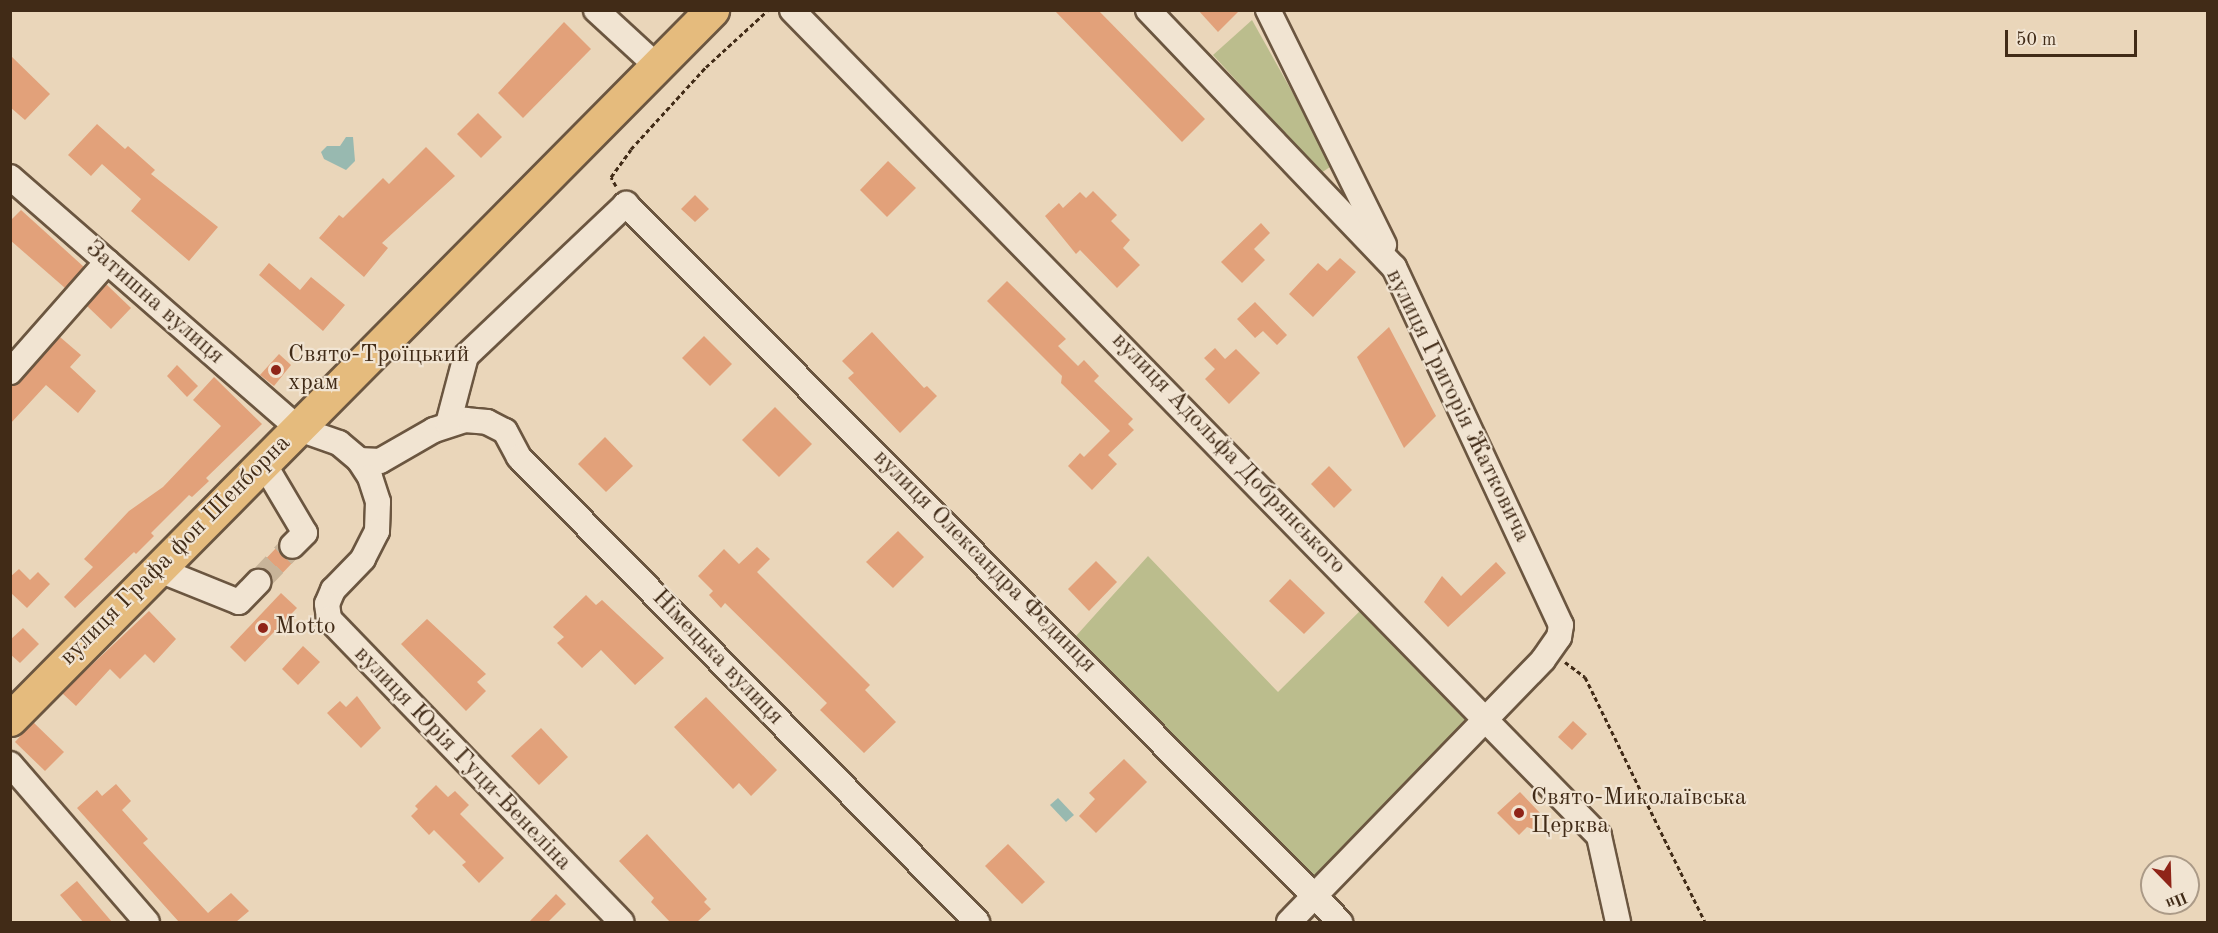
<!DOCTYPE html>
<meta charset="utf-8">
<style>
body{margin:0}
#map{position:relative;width:2218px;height:933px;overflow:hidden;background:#ead6ba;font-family:"Old Standard TT",serif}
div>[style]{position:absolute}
.green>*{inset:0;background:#bbbd8d}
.water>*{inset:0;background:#98b9b0}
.building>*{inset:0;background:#e2a17a}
.minor-tunnel>*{height:24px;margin-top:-12px;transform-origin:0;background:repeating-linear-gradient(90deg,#c8b499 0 24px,transparent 0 36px)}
.path>*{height:3px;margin-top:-1.5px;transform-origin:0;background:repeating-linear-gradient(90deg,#412b17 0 4.5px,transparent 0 7.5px)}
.roads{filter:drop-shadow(2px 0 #6b5640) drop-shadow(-2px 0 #6b5640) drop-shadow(0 2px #6b5640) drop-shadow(0 -2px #6b5640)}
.minor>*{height:24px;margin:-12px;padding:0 12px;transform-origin:12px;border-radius:12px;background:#f1e4d2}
.highway>*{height:33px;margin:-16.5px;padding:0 16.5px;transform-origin:16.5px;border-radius:16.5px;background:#e5bb7d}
.dots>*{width:16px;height:16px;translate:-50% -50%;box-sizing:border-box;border:3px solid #f1e4d2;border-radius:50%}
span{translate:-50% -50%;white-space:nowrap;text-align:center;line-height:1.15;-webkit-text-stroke:4.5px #f1e4d2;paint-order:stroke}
.street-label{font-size:24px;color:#412b17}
.poi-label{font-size:24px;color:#412b17}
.left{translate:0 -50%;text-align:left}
.frame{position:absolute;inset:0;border:12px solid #412b17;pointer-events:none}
.north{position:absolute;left:2140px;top:855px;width:60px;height:60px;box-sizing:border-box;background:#f1e4d2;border:2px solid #ab9a87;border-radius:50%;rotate:157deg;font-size:16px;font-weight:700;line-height:24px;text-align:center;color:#412b17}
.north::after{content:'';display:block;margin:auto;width:21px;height:27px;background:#8f2418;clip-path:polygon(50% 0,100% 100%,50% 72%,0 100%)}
.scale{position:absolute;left:2005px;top:30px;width:132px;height:27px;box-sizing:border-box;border:3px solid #412b17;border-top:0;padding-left:8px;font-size:18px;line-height:21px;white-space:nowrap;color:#412b17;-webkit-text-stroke:4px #f1e4d2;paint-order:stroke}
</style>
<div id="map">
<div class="green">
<i style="clip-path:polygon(1252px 20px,1333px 165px,1321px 173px,1213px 55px)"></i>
<i style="clip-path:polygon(1148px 556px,1278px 692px,1371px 600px,1487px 718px,1316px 895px,1067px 646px)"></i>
</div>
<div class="water">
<i style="clip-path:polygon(346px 137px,353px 137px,355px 161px,346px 170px,324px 159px,321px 152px,327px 146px,340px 146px)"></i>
<i style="clip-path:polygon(1058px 798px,1074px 815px,1066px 822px,1050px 805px)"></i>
</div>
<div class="building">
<i style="clip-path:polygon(1054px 10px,1098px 10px,1205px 119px,1182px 142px)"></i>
<i style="clip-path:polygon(1198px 10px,1240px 10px,1218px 32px)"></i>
<i style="clip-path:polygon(564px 22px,591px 49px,523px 118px,498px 93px)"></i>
<i style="clip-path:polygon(10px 55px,50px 94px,25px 120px,10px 107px)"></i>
<i style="clip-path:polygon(478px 113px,502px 137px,481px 158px,457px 134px)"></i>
<i style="clip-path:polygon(97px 124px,125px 149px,128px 146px,155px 170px,151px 174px,218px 227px,189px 261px,131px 211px,141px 199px,102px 164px,91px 176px,68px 155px)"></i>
<i style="clip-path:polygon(426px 147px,455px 176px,382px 243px,388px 248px,364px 277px,319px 238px,339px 215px,343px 218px,383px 178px,389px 184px)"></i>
<i style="clip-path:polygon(888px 161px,916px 188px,887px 217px,860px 190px)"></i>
<i style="clip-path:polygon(1093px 191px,1117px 215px,1111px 221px,1130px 240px,1123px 248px,1140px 265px,1117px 288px,1080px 250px,1076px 254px,1045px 216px,1059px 203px,1063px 208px,1080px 192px,1086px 198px)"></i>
<i style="clip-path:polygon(695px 195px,709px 209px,695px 222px,681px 209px)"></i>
<i style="clip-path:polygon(21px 210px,84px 267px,65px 288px,10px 240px,10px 221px)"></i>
<i style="clip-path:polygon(1261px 223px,1270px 233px,1254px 249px,1265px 260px,1242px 283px,1221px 262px)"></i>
<i style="clip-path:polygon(1340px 258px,1356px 272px,1313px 317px,1289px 294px,1318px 263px,1327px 271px)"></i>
<i style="clip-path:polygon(269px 263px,300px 290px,311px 277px,345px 305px,323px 331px,259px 275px)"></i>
<i style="clip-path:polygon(1007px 281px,1066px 339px,1058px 346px,1078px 366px,1084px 360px,1099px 376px,1094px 381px,1133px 419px,1128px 424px,1134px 430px,1108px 455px,1117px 464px,1092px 490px,1068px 466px,1080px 453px,1084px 457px,1110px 431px,1061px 383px,1062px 376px,987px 301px)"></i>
<i style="clip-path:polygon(106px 284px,131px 308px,111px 329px,87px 306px)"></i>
<i style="clip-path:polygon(1255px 302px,1287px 335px,1277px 345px,1263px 331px,1255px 338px,1237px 319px)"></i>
<i style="clip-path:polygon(1389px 327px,1436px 416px,1404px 448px,1357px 357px)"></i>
<i style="clip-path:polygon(872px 332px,924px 388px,927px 386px,937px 396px,900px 433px,848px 378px,854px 373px,842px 361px)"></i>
<i style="clip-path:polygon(704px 336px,732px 364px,710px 386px,682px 358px)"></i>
<i style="clip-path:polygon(60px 337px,81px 355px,70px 367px,96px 391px,78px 413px,46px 385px,10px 424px,10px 386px,21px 381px)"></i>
<i style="clip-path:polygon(1215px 348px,1225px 359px,1236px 349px,1260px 373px,1229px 404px,1205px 379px,1215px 369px,1204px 358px)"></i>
<i style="clip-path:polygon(279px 354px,291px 365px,274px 386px,260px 375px)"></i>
<i style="clip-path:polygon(177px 365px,198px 386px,187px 397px,167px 376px)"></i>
<i style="clip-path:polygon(214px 377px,262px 424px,206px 478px,209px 481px,192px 497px,189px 495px,151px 533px,154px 536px,136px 554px,134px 552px,75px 608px,64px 597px,93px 567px,84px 559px,129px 511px,163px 487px,221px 426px,193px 400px)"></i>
<i style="clip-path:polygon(775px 407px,812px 444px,779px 477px,742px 440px)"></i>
<i style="clip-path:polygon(605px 437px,633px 466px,606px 492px,578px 464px)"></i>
<i style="clip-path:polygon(1329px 466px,1352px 490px,1334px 508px,1311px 484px)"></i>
<i style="clip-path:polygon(898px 531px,924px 557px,893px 588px,866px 562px)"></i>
<i style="clip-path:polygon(278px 546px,282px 556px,295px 560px,272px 584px,268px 572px,257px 568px)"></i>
<i style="clip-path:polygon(757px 547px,770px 559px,757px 572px,870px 685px,865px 690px,896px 722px,864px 753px,820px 710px,827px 703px,725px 603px,721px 608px,709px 595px,713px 591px,698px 576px,724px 549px,739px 564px)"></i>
<i style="clip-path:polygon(1096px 561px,1117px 582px,1089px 611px,1068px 589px)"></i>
<i style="clip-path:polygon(1496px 562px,1506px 573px,1448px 627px,1424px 602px,1442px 576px,1461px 596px)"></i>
<i style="clip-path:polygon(19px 569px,30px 580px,38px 572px,50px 584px,27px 608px,10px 592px,10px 577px)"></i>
<i style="clip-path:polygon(1290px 579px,1325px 613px,1304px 634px,1269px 601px)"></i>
<i style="clip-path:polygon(281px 593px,297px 608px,245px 662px,230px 647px)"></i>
<i style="clip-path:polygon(586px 595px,596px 605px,602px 600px,664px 658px,635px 685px,601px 650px,582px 668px,557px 643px,564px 637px,553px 627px)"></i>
<i style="clip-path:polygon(149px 611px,176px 639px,154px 663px,145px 654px,120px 679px,110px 669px,76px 706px,62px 693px)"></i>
<i style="clip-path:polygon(427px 619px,486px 674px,477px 682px,486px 691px,466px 711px,401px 644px)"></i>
<i style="clip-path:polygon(23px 628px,39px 644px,20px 663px,10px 654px,10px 640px)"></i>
<i style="clip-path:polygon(303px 646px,320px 662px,298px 685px,282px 669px)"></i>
<i style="clip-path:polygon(357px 696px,381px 728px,361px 748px,327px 713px,340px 701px,346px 707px)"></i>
<i style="clip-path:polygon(706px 697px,777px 770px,751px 796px,739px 783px,733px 789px,674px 727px)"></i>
<i style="clip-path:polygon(1573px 721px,1587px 734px,1572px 750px,1558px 737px)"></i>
<i style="clip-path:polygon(33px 722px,64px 752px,45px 771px,15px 742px)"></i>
<i style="clip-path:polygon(541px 728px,568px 757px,539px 785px,511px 756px)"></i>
<i style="clip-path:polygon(1124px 759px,1147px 782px,1096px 833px,1079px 816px,1095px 799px,1089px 793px)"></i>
<i style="clip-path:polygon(116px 784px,131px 801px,122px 810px,148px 839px,143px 843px,208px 913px,231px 893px,249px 911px,236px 922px,179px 922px,77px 808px,97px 790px,102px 796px)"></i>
<i style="clip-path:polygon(436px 785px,448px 797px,455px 791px,469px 805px,460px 814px,504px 858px,479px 883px,462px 865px,466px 862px,434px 830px,429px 835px,411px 816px,418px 809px,415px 806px)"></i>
<i style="clip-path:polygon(1520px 792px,1541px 814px,1533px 821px,1535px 830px,1527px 827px,1519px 835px,1497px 813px)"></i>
<i style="clip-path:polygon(647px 834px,707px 899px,704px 902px,711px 909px,697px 922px,670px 922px,651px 902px,654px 898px,619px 861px)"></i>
<i style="clip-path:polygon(1008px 844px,1045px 882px,1022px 904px,985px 866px)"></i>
<i style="clip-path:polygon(77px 881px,112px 922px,83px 922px,60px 895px)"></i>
<i style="clip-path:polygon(556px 894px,566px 904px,548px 922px,529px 922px)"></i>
</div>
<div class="minor-tunnel">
<i style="left:258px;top:582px;width:50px;rotate:-46.6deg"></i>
</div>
<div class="path">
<i style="left:616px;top:186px;width:10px;rotate:-119deg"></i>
<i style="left:611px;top:177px;width:34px;rotate:-54deg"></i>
<i style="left:631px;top:149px;width:111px;rotate:-47.6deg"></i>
<i style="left:706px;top:67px;width:84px;rotate:-42.6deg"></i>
<i style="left:1565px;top:662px;width:25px;rotate:37deg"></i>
<i style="left:1585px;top:677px;width:273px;rotate:63.9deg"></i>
</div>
<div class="roads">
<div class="minor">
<i style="left:596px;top:10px;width:83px;rotate:42.6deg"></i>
<i style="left:792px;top:10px;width:1155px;rotate:45.67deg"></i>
<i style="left:1599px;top:836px;width:88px;rotate:77.5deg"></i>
<i style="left:1148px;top:10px;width:356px;rotate:46.3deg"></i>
<i style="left:1394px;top:267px;width:395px;rotate:65deg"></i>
<i style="left:1561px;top:625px;width:12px;rotate:99deg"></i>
<i style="left:1559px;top:637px;width:28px;rotate:125deg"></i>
<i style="left:1543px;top:660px;width:365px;rotate:134.1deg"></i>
<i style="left:1268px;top:10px;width:262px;rotate:63.7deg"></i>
<i style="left:10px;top:177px;width:383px;rotate:41.1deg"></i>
<i style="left:299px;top:429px;width:42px;rotate:19.3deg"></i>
<i style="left:339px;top:443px;width:26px;rotate:40deg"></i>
<i style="left:359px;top:460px;width:21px;rotate:3deg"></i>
<i style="left:380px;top:461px;width:62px;rotate:-29.9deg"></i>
<i style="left:434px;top:430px;width:33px;rotate:-18deg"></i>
<i style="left:465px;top:420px;width:22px;rotate:5deg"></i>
<i style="left:487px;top:422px;width:20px;rotate:27deg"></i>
<i style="left:505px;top:431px;width:30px;rotate:62deg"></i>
<i style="left:519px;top:457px;width:653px;rotate:45.43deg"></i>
<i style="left:10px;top:372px;width:147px;rotate:-48.6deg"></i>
<i style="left:448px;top:424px;width:70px;rotate:-75.2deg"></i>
<i style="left:466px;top:356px;width:221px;rotate:-43.5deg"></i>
<i style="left:626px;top:204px;width:1013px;rotate:45.16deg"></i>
<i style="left:359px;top:460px;width:20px;rotate:57deg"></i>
<i style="left:370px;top:477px;width:26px;rotate:72deg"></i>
<i style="left:378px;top:502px;width:29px;rotate:92deg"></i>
<i style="left:377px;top:531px;width:31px;rotate:117deg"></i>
<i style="left:363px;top:559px;width:43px;rotate:134.1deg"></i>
<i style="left:333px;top:590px;width:15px;rotate:113deg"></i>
<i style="left:327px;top:604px;width:15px;rotate:82deg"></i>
<i style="left:329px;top:619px;width:421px;rotate:46deg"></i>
<i style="left:264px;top:464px;width:80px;rotate:59.3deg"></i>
<i style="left:305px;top:533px;width:18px;rotate:135deg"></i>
<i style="left:157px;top:569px;width:88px;rotate:21.9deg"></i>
<i style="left:239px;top:602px;width:28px;rotate:-46deg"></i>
<i style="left:10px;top:764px;width:209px;rotate:49.1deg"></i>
</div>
<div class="highway">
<i style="left:10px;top:719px;width:998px;rotate:-45.28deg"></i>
</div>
</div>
<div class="dots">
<i style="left:276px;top:370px;background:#8f2418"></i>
<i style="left:263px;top:628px;background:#8f2418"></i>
<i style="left:1519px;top:813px;background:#8f2418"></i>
</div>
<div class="street-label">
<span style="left:154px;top:303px;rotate:41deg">Затишна вулиця</span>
<span style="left:1457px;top:406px;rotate:64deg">вулиця Григорія Жатковича</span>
<span style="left:1228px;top:454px;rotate:46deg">вулиця Адольфа Добрянського</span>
<span style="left:176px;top:551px;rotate:-45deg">вулиця Графа фон Шенборна</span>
<span style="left:984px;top:562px;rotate:45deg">вулиця Олександра Фединця</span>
<span style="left:717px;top:658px;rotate:46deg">Німецька вулиця</span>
<span style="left:462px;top:759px;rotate:46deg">вулиця Юрія Гуци-Венеліна</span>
</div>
<div class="poi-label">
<span class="left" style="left:288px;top:370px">Свято-Троїцький<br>храм</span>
<span class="left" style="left:275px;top:628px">Motto</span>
<span class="left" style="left:1531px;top:813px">Свято-Миколаївська<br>Церква</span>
</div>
<div class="frame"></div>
<div class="north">Пн</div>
<div class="scale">50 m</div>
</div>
